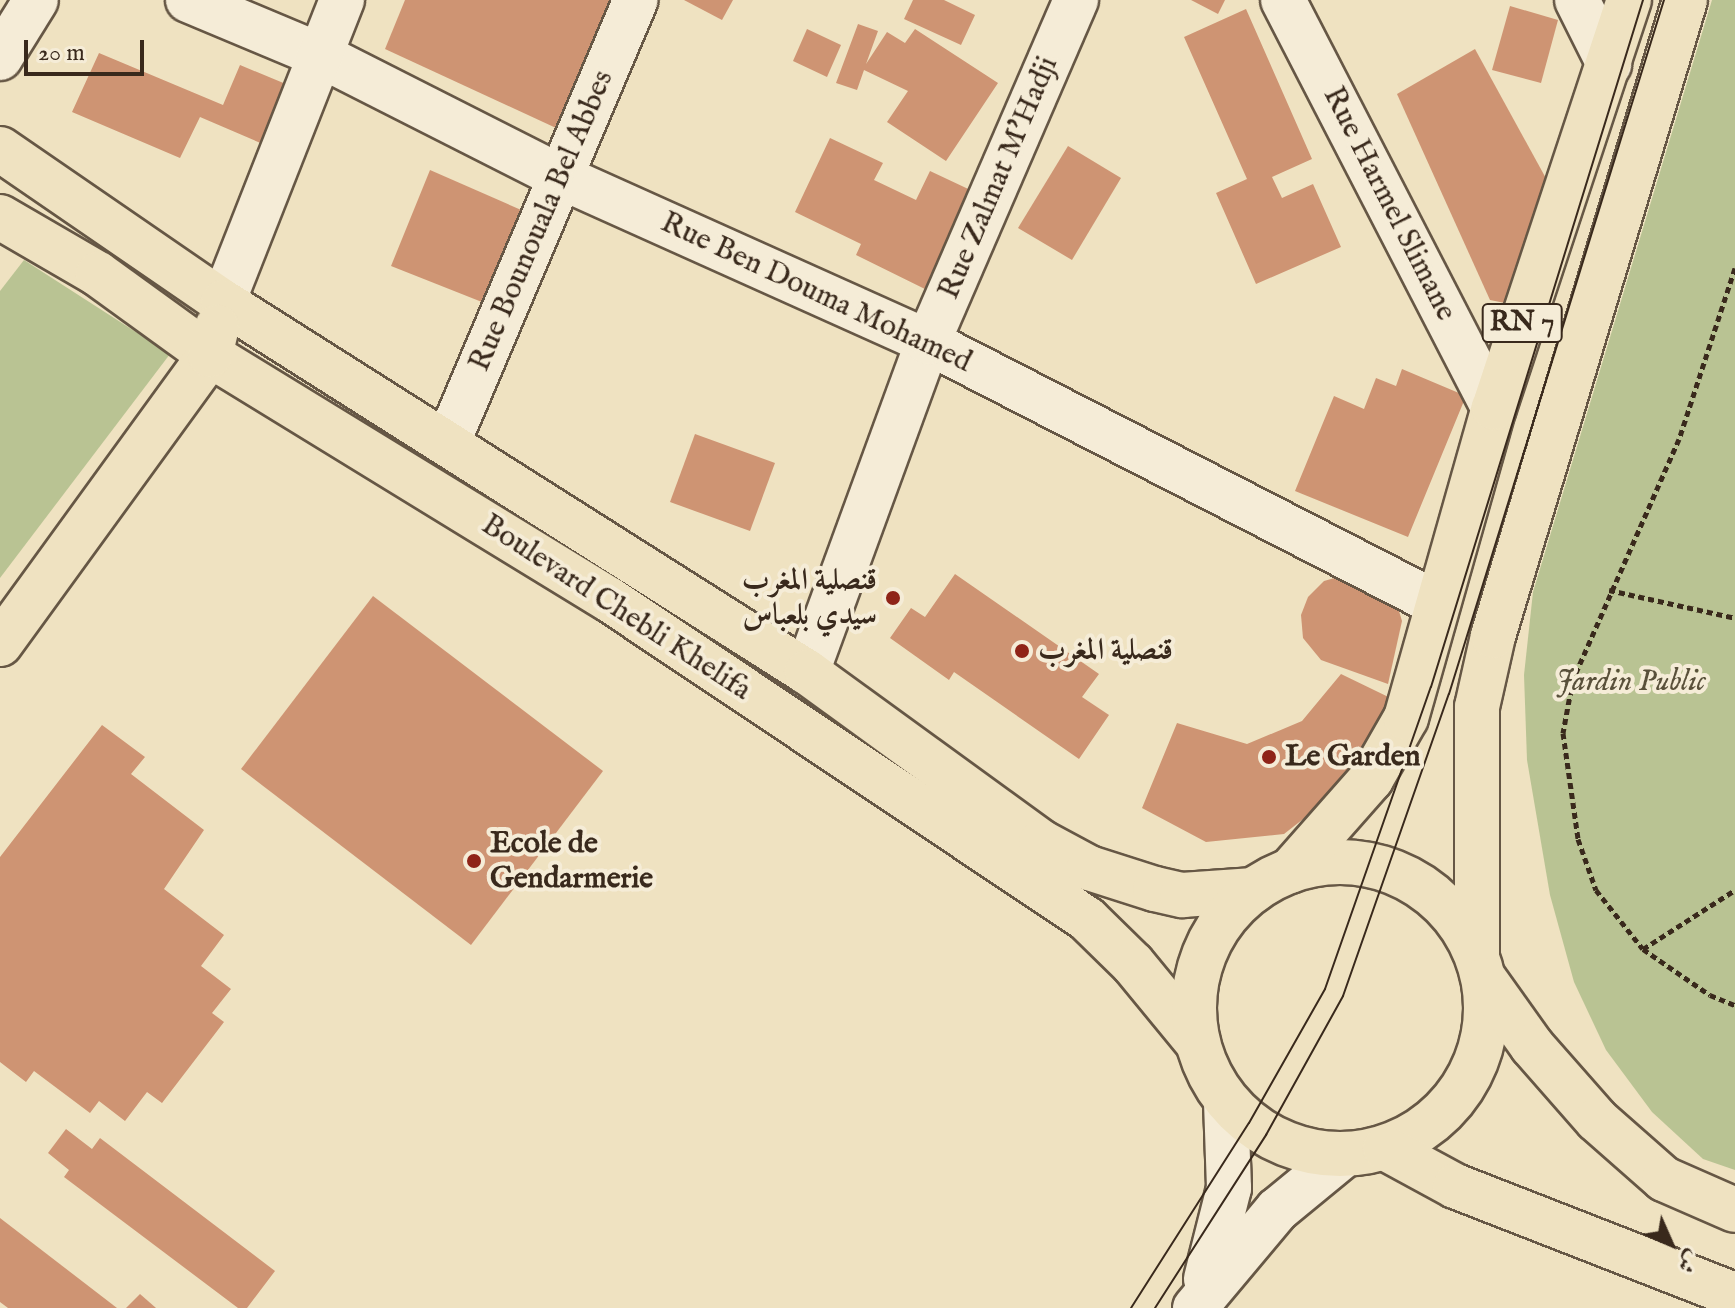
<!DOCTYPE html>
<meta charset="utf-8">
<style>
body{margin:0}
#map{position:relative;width:1735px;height:1308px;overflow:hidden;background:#efe2c1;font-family:"IM FELL English",Amiri,serif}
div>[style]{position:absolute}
.green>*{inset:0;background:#b9c393}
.building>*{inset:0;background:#ce9473}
.path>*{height:5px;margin-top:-2.5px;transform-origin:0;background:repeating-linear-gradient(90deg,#39291c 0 6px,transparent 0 10px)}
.roads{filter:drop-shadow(2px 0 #665745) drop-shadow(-2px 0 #665745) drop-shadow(0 2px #665745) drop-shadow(0 -2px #665745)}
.street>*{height:44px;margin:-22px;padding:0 22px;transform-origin:22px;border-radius:22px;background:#f5ecd7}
.secondary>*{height:44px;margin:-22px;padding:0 22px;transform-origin:22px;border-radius:22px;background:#f5ecd7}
.primary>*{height:44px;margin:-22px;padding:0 22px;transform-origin:22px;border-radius:22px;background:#efe2c1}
.primary>.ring{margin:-22px;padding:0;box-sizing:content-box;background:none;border:44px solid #efe2c1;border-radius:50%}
.tram>*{height:2px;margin:-1px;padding:0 1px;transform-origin:1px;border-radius:1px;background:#39291c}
.dots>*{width:22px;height:22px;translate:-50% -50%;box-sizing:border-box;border:4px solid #f5ecd7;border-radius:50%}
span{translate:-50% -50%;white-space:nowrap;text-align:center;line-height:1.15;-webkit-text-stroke:8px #f5ecd7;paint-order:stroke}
.shield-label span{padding:2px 6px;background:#f5ecd7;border:2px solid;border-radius:6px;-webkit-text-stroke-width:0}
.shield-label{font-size:28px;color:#39291c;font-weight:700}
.street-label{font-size:30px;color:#39291c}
.poi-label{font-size:30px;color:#39291c;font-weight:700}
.right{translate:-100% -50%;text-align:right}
.left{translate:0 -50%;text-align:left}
.park-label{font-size:30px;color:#59503a;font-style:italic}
.north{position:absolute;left:1631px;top:1204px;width:80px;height:80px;-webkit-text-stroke:6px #f5ecd7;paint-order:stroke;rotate:135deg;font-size:22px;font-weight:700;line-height:32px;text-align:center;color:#39291c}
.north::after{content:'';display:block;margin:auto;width:28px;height:36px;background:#39291c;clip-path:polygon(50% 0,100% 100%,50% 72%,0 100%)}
.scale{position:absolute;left:24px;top:40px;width:120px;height:36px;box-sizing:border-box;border:4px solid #39291c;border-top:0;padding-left:10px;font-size:24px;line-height:28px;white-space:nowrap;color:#39291c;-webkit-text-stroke:6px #f5ecd7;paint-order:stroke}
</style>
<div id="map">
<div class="green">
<i style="clip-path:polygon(1712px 0,1735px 0,1735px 1170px,1703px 1159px,1652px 1112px,1606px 1050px,1574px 982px,1550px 895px,1527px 760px,1524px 675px,1533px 592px)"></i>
<i style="clip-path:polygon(24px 260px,170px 354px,0 578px,0 291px)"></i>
</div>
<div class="building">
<i style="clip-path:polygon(405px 0,623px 0,569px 134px,385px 49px)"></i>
<i style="clip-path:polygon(684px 0,733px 0,722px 20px)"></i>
<i style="clip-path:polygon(913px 0,944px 0,975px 15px,961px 45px,904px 19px)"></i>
<i style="clip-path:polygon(1191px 0,1225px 0,1218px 14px)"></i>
<i style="clip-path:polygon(1510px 6px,1558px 20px,1541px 83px,1492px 70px)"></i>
<i style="clip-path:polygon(1246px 9px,1312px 159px,1272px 177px,1282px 198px,1313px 184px,1341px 247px,1256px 284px,1216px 193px,1247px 179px,1184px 37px)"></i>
<i style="clip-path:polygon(858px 24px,878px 31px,866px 64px,887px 32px,905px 43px,915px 29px,998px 83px,946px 161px,887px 122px,908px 91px,864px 70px,857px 90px,836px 83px)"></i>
<i style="clip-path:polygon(807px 29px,841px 45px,827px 77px,793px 61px)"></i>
<i style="clip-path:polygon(1475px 49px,1554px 193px,1518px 297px,1505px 303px,1490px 300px,1397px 94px)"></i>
<i style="clip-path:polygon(99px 53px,223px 105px,240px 65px,305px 92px,279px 151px,200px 117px,180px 158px,72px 112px)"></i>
<i style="clip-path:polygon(830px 138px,883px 163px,874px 180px,916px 200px,930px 171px,981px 195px,933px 293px,856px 255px,861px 244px,795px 212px)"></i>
<i style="clip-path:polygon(1068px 146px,1121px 178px,1072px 260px,1018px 228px)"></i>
<i style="clip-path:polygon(430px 170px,528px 213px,492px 306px,391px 266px)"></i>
<i style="clip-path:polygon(1402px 369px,1466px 396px,1408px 537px,1295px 491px,1334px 396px,1364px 409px,1376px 378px,1396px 386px)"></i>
<i style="clip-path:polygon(695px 434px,775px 463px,750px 531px,670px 502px)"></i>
<i style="clip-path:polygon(1352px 573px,1395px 598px,1402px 621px,1388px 684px,1321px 660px,1303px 638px,1301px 615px,1308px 597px,1324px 581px)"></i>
<i style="clip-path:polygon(955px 574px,1099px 674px,1082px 697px,1109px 715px,1079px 759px,954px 672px,949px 680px,890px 638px,911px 608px,925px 617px)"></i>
<i style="clip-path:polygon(373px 596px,603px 771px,471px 945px,241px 769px)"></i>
<i style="clip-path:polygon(1341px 674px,1407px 706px,1367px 769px,1284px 834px,1206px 842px,1142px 808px,1177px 723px,1247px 744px,1302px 721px)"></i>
<i style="clip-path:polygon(102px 725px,145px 757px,131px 774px,204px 830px,164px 889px,224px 935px,201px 966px,231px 989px,212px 1013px,224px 1022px,162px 1103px,147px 1092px,125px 1121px,99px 1101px,90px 1113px,34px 1071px,26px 1082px,0 1062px,0 857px)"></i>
<i style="clip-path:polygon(66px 1129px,92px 1149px,100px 1138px,275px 1271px,247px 1308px,238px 1308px,64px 1177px,69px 1170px,48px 1153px)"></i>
<i style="clip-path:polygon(0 1218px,117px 1308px,8px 1308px,0 1302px)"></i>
<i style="clip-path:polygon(140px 1294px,156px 1308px,126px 1308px)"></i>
</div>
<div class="path">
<i style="left:1735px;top:268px;width:180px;rotate:108.1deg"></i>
<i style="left:1679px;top:439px;width:262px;rotate:113.8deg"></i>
<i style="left:1573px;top:679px;width:55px;rotate:100.5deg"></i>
<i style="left:1563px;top:733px;width:107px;rotate:81.9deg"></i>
<i style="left:1578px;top:839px;width:54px;rotate:70.6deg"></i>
<i style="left:1596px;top:890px;width:75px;rotate:51.5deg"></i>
<i style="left:1643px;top:949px;width:81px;rotate:34.5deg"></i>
<i style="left:1710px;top:995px;width:27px;rotate:22deg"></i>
<i style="left:1609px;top:590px;width:129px;rotate:12.5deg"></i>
<i style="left:1643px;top:949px;width:109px;rotate:-32.7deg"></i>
</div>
<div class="roads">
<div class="street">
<i style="left:188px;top:0;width:145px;rotate:22.7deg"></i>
<i style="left:322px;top:56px;width:268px;rotate:26.9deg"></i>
<i style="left:561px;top:177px;width:402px;rotate:24.2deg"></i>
<i style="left:928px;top:342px;width:571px;rotate:27.19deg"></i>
<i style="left:1283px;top:0;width:459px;rotate:62.7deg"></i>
<i style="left:1577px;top:0;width:72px;rotate:63.4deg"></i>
<i style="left:0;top:58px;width:68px;rotate:-58.2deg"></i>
<i style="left:223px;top:302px;width:325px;rotate:-68.5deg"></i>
<i style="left:448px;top:442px;width:480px;rotate:-67deg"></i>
<i style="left:807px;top:672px;width:351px;rotate:-69.9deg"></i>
<i style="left:928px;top:342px;width:373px;rotate:-66.6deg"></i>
</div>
<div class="secondary">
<i style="left:1206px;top:1279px;width:94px;rotate:-75.8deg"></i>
<i style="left:1229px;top:1188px;width:87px;rotate:-92deg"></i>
<i style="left:1195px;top:1308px;width:128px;rotate:-50.1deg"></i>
<i style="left:1277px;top:1210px;width:87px;rotate:-39.4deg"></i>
</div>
<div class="primary">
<i style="left:0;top:149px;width:270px;rotate:34.5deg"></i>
<i style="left:223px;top:302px;width:691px;rotate:32.36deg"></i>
<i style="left:807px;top:672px;width:289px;rotate:36deg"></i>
<i style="left:1041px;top:842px;width:55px;rotate:28.4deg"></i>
<i style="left:1089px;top:868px;width:69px;rotate:17.7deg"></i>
<i style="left:1155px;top:889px;width:28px;rotate:13deg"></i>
<i style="left:1182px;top:895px;width:72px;rotate:-4deg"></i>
<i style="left:0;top:217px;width:113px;rotate:30.2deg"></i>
<i style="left:98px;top:274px;width:138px;rotate:35.9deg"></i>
<i style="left:210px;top:355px;width:469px;rotate:31.5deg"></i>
<i style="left:610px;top:600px;width:574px;rotate:33.77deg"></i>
<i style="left:1087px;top:919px;width:64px;rotate:44.4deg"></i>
<i style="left:1133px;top:964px;width:102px;rotate:50.6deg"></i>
<i style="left:0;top:644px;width:357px;rotate:-54deg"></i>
<i style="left:210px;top:355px;width:29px;rotate:-76deg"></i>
<i class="ring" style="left:1194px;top:862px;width:248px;height:248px"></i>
<i style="left:1290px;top:871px;width:123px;rotate:-48.6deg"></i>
<i style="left:1371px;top:779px;width:70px;rotate:-60.2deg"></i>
<i style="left:1406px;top:718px;width:322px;rotate:-74.2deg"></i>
<i style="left:1494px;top:408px;width:430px;rotate:-71.7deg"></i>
<i style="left:1477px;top:954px;width:247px;rotate:-90deg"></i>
<i style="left:1477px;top:707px;width:73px;rotate:-77.3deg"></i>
<i style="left:1493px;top:636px;width:664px;rotate:-73.2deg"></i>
<i style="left:1485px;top:980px;width:81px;rotate:54.5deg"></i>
<i style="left:1532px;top:1046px;width:98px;rotate:48.7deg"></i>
<i style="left:1597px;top:1120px;width:89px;rotate:41.4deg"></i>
<i style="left:1664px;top:1179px;width:77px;rotate:23.6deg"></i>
<i style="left:1385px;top:1148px;width:80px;rotate:28.5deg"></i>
<i style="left:1455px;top:1186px;width:300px;rotate:21.3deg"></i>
</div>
</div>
<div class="tram">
<i style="left:1131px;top:1308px;width:219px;rotate:-57.5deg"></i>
<i style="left:1249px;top:1123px;width:154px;rotate:-60.4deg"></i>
<i style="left:1325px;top:989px;width:320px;rotate:-70.7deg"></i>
<i style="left:1431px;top:687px;width:719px;rotate:-72.85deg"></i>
<i style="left:1155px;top:1308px;width:206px;rotate:-57.3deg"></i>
<i style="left:1266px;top:1135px;width:159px;rotate:-61deg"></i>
<i style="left:1343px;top:996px;width:320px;rotate:-70.7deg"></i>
<i style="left:1449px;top:694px;width:727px;rotate:-72.79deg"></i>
</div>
<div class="dots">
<i style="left:893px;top:598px;background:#8f2418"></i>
<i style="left:1022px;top:651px;background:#8f2418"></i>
<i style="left:1269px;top:757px;background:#8f2418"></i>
<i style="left:474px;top:861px;background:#8f2418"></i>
</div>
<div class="shield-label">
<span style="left:1522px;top:323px">RN 7</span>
</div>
<div class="street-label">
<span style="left:999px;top:178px;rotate:-67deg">Rue Zalmat M'Hadji</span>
<span style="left:1389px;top:204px;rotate:63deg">Rue Harmel Slimane</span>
<span style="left:542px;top:221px;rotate:-67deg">Rue Bounouala Bel Abbes</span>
<span style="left:816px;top:293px;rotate:25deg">Rue Ben Douma Mohamed</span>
<span style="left:616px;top:608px;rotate:33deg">Boulevard Chebli Khelifa</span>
</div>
<div class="poi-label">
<span class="right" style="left:877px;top:598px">قنصلية المغرب<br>سيدي بلعباس</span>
<span class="left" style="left:1038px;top:651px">قنصلية المغرب</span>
<span class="left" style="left:1285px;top:757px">Le Garden</span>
<span class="left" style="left:490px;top:861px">Ecole de<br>Gendarmerie</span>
</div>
<div class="park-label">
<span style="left:1631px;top:682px">Jardin Public</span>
</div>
<div class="north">ش</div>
<div class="scale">20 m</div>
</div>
